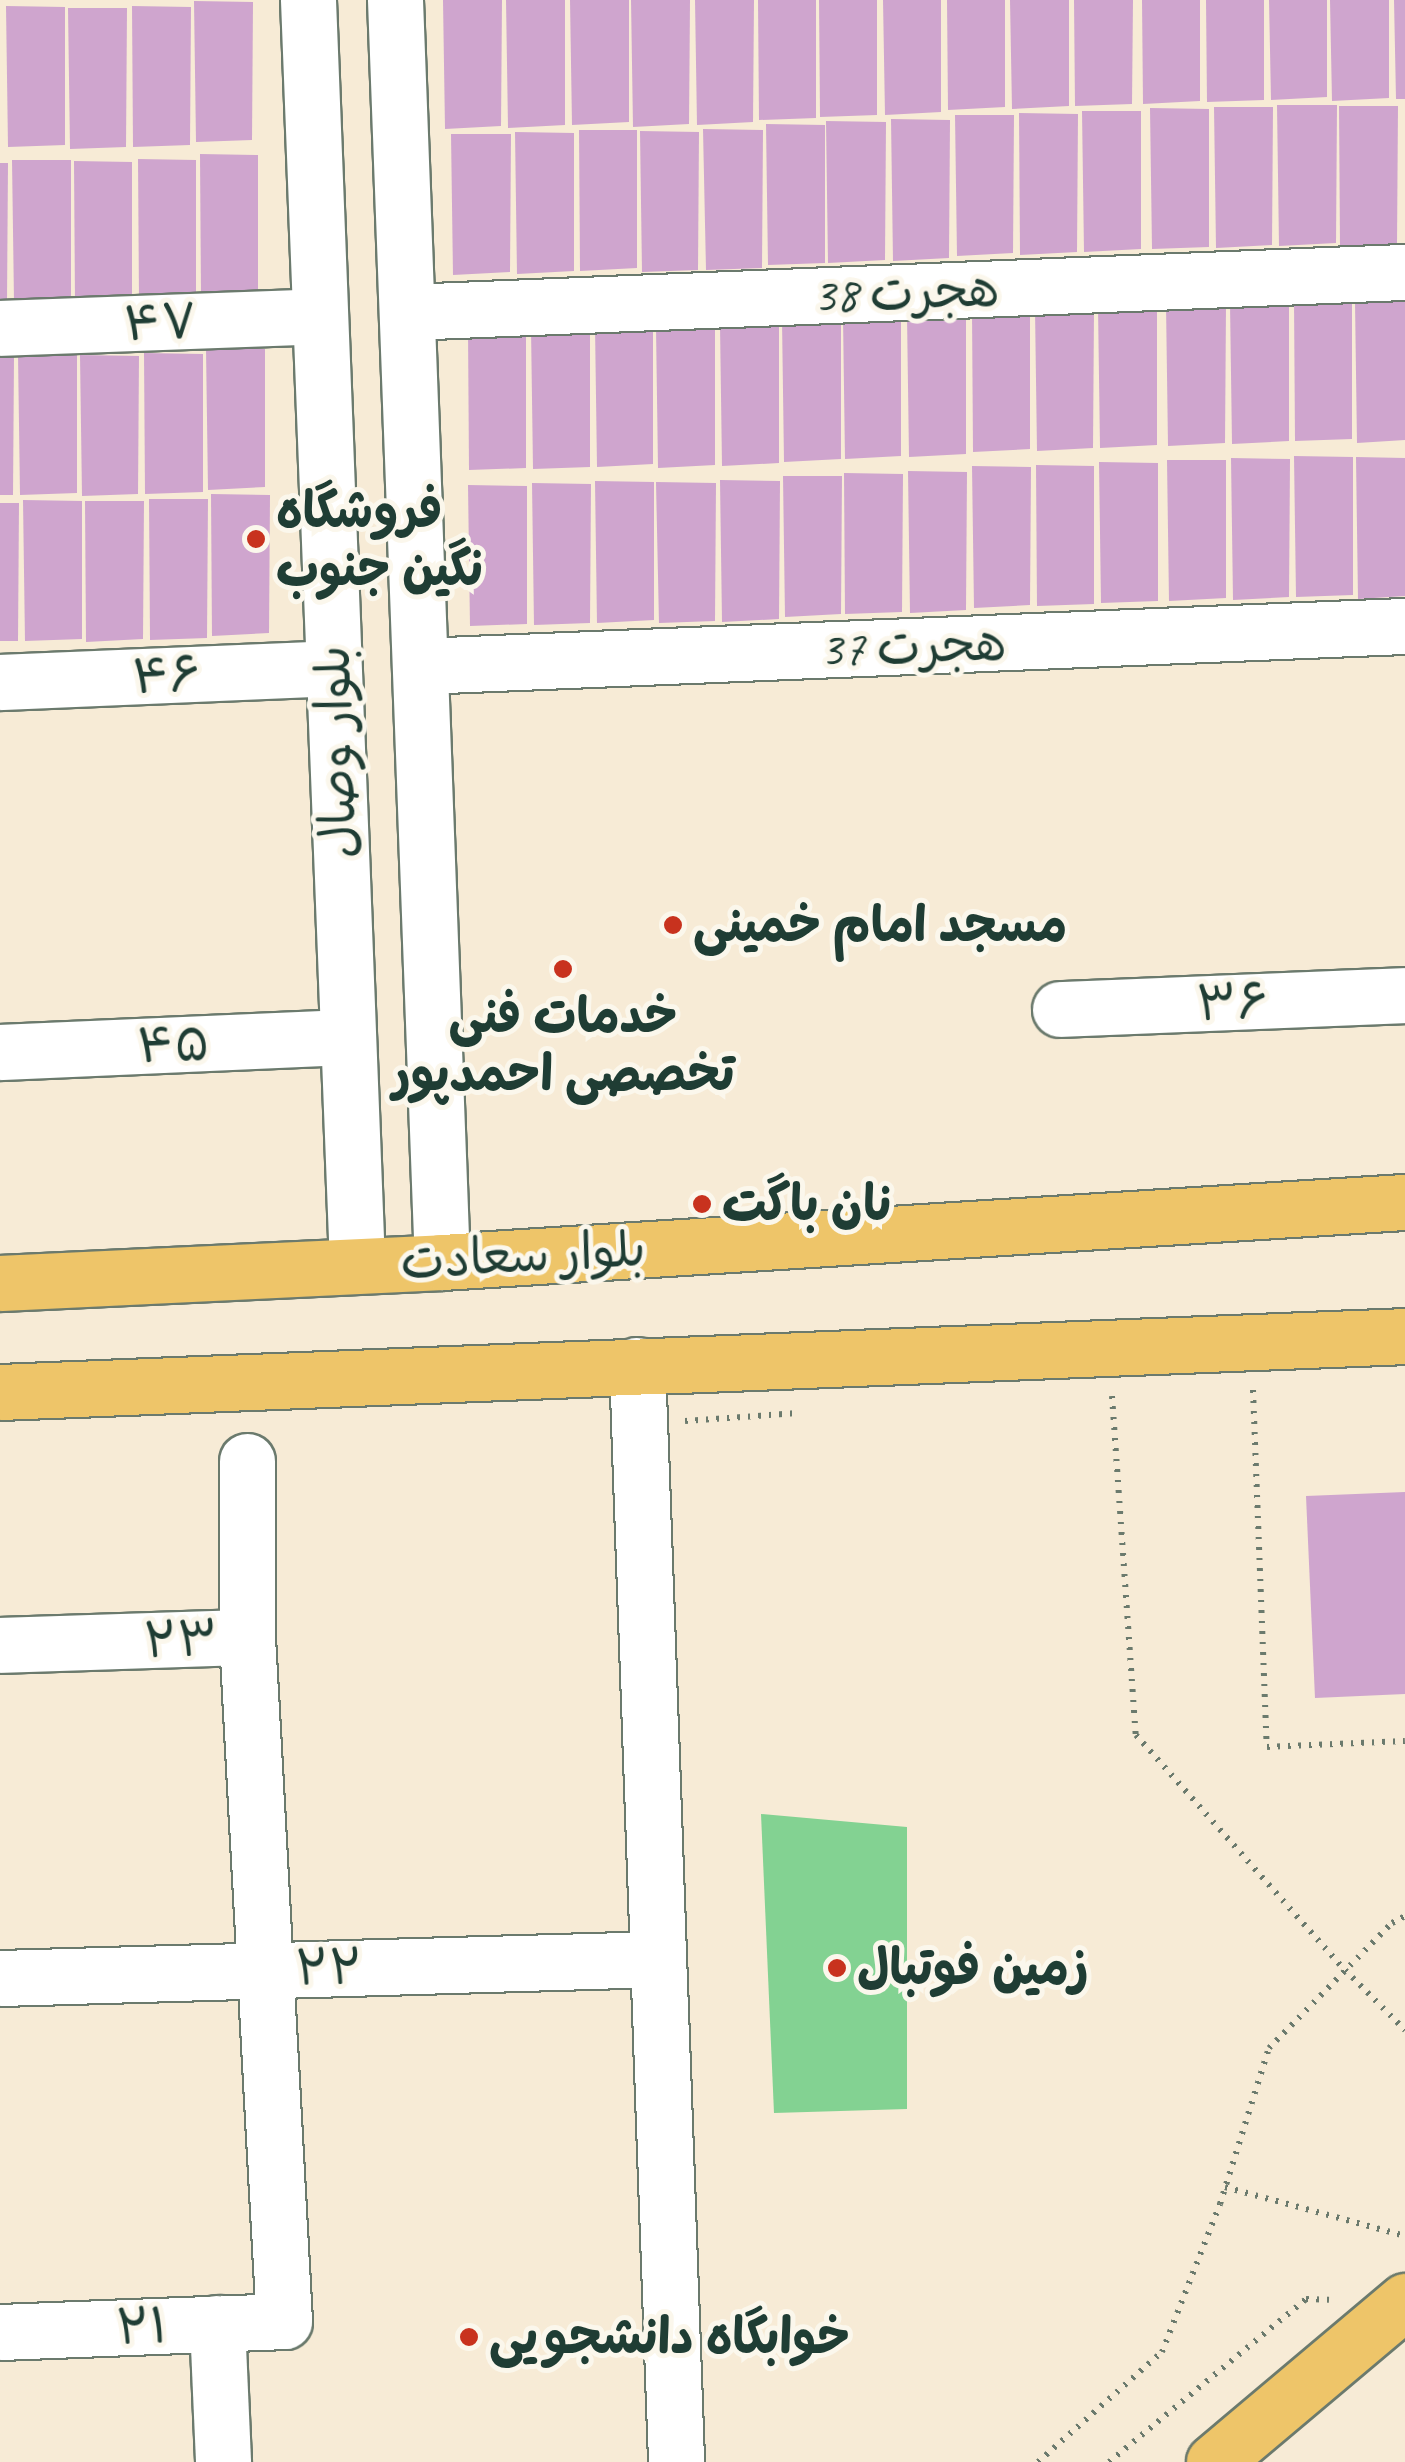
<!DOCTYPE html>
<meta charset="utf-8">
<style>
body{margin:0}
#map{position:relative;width:1405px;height:2462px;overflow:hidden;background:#f7ebd6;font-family:Caveat,"Playpen Sans Arabic",sans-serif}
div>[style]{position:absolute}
.green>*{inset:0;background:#83d292}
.building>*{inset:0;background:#cfa5ce}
.path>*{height:6px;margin-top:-3px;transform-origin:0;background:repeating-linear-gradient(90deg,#6b7a6d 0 2.5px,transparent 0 10.5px)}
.roads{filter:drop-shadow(2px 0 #6b7a6d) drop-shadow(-2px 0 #6b7a6d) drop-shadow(0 2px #6b7a6d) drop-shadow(0 -2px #6b7a6d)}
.minor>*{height:55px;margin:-27.5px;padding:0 27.5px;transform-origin:27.5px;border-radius:27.5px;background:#fff}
.major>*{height:55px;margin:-27.5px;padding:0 27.5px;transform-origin:27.5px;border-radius:27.5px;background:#eec569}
.dots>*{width:28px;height:28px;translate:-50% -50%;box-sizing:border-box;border:5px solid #fbf7ec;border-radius:50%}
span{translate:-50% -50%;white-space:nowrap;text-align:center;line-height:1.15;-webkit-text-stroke:10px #fbf7ec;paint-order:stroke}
.street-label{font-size:50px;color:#1f3d34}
.poi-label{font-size:50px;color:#1f3d34;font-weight:700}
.left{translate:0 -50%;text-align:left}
</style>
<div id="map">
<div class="green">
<i style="clip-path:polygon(761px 1814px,907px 1827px,907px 2109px,774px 2113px)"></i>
</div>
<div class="building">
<i style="clip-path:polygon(443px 0,502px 0,501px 126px,445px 129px)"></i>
<i style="clip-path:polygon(506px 0,565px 0,565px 125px,508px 128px)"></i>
<i style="clip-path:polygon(570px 0,629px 0,629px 122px,572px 125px)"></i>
<i style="clip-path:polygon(631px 0,690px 0,689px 124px,633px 127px)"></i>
<i style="clip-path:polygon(695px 0,754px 0,753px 122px,697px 125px)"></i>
<i style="clip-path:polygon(758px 0,816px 0,816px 118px,759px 120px)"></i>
<i style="clip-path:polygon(819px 0,877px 0,877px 115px,820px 117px)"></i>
<i style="clip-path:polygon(883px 0,941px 0,941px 112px,885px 115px)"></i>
<i style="clip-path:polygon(947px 0,1005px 0,1005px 107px,948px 110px)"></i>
<i style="clip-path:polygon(1010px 0,1069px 0,1069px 106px,1012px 109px)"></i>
<i style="clip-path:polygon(1074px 0,1133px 0,1132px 104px,1075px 106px)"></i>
<i style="clip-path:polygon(1142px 0,1200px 0,1200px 101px,1143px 104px)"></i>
<i style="clip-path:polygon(1206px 0,1264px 0,1264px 100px,1207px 102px)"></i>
<i style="clip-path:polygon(1269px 0,1327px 0,1327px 97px,1271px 100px)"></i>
<i style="clip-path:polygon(1330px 0,1389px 0,1389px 98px,1332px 101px)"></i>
<i style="clip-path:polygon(1394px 0,1405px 0,1405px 99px,1396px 99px)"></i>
<i style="clip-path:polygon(194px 1px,253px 2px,252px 140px,196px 142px)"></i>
<i style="clip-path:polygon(6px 6px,65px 7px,65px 145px,8px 147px)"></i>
<i style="clip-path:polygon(132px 6px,191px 7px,190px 145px,133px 147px)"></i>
<i style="clip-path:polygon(68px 8px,127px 8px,126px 147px,70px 149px)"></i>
<i style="clip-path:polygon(1277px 105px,1337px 105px,1336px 243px,1279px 246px)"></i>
<i style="clip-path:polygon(1339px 106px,1398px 106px,1397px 244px,1340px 247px)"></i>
<i style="clip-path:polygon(1214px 107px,1273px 107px,1272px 245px,1216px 248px)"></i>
<i style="clip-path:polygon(1150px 108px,1209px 109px,1209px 247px,1152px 249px)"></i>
<i style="clip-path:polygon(1082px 111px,1141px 111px,1141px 249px,1084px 252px)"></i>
<i style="clip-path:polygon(1019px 113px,1078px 114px,1077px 252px,1020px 255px)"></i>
<i style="clip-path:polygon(955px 115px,1014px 115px,1013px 253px,957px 256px)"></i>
<i style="clip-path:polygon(891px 119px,950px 120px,949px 258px,893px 261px)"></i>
<i style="clip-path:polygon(826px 121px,886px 122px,885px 260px,828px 263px)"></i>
<i style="clip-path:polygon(766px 124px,825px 125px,825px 263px,768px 265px)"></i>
<i style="clip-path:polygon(703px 129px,763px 130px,762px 268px,706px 270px)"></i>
<i style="clip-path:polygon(579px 130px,637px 130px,637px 268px,580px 271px)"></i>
<i style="clip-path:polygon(640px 131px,699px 132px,698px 270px,642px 272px)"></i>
<i style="clip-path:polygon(515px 132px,574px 133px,574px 271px,517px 274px)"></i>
<i style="clip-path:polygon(451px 134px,511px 134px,510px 272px,453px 275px)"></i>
<i style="clip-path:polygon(200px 154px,258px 155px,258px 293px,201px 295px)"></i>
<i style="clip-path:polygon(138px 159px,196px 160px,196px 298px,139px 300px)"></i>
<i style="clip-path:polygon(12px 160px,71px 160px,71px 298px,14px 301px)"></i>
<i style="clip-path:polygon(74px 161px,132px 162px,132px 300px,75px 302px)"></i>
<i style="clip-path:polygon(0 163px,8px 163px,7px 301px,0 301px)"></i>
<i style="clip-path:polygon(1294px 300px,1352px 301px,1352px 439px,1295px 441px)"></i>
<i style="clip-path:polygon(1355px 302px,1405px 302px,1405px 440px,1357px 443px)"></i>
<i style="clip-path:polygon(1230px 303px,1289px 304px,1289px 441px,1232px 444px)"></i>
<i style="clip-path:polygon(1166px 304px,1226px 305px,1225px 443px,1168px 446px)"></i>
<i style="clip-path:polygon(1098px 306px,1157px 307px,1157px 445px,1100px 448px)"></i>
<i style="clip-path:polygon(1035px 309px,1094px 310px,1093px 448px,1037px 451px)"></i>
<i style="clip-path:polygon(972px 311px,1030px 311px,1030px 449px,973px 452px)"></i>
<i style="clip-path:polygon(907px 315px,966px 316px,966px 454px,909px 457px)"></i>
<i style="clip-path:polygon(843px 317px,901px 318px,901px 456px,845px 459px)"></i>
<i style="clip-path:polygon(782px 320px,841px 321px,841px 459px,784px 462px)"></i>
<i style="clip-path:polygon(720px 325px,779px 325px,779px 463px,722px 466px)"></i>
<i style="clip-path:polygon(595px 326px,653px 326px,653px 464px,597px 467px)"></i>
<i style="clip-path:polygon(656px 327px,715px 327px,715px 465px,658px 468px)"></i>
<i style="clip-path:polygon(531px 328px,590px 329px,590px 467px,533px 469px)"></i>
<i style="clip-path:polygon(468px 329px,526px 330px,526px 468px,469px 470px)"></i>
<i style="clip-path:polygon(206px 348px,265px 349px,265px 487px,208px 490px)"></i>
<i style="clip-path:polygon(144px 353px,203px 354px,203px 492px,145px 494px)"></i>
<i style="clip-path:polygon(18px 354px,77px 355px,77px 493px,20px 495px)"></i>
<i style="clip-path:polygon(80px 355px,139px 356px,138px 494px,82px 496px)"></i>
<i style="clip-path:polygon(0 357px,14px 357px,13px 495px,0 495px)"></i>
<i style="clip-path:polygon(1294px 456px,1353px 457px,1353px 595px,1296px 597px)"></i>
<i style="clip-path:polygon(1356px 457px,1405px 458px,1405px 596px,1358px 599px)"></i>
<i style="clip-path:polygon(1231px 458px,1290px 459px,1289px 597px,1233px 600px)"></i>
<i style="clip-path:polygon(1167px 460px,1226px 460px,1226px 598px,1169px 601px)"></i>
<i style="clip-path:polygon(1099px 462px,1158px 463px,1158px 601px,1101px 603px)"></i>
<i style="clip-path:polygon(1036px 465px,1094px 466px,1094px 604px,1037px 606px)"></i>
<i style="clip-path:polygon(972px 466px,1031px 467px,1030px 605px,974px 608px)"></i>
<i style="clip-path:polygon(908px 471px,967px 472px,966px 610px,910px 613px)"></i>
<i style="clip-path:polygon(844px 473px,903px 474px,902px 612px,845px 614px)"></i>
<i style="clip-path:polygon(783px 476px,842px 476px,841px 614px,785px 617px)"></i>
<i style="clip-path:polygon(720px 480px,780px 481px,779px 619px,722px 622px)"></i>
<i style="clip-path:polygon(595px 481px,654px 482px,654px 620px,597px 623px)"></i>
<i style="clip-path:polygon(656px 482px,716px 483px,715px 621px,659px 623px)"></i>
<i style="clip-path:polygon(532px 483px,591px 484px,590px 623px,534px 625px)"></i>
<i style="clip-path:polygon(468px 485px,527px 486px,527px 624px,470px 626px)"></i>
<i style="clip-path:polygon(211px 494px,270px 495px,269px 633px,212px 636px)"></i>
<i style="clip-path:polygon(149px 499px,208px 499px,207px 638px,150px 640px)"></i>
<i style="clip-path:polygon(23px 500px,82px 501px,82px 639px,25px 641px)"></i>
<i style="clip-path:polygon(85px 501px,144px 501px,143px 639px,86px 642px)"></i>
<i style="clip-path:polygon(0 503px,19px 503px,18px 641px,0 641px)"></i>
<i style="clip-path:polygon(1405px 1492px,1405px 1694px,1315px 1698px,1306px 1496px)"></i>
</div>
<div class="path">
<i style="left:1253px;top:1390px;width:357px;rotate:87.8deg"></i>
<i style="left:1267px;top:1747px;width:138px;rotate:-2.5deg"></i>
<i style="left:1112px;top:1396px;width:340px;rotate:86deg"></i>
<i style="left:1136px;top:1735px;width:314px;rotate:48.4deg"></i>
<i style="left:1345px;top:1970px;width:85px;rotate:45deg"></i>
<i style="left:685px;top:1421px;width:113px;rotate:-4deg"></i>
<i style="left:1225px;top:2187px;width:187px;rotate:15.2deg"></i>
<i style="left:1038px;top:2462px;width:166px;rotate:-41.6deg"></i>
<i style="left:1162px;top:2352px;width:159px;rotate:-68.6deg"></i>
<i style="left:1220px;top:2204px;width:164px;rotate:-72.6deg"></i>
<i style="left:1269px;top:2048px;width:175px;rotate:-45.5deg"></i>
<i style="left:1392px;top:1923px;width:15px;rotate:-28deg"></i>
<i style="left:1109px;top:2462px;width:256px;rotate:-39.6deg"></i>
<i style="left:1306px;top:2299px;width:23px;rotate:2deg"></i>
</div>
<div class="roads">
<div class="minor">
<i style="left:308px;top:0;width:1264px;rotate:87.78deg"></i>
<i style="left:395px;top:0;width:1263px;rotate:87.87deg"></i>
<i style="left:407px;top:312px;width:999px;rotate:-2.3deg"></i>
<i style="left:0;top:328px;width:320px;rotate:-2.1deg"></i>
<i style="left:420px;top:666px;width:986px;rotate:-2.33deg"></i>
<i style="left:0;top:682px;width:333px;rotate:-2.4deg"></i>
<i style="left:1060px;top:1009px;width:345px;rotate:-2.3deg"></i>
<i style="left:0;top:1052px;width:347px;rotate:-2.5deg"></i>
<i style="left:637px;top:1365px;width:1098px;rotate:87.96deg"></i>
<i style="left:0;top:1645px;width:247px;rotate:-1.9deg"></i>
<i style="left:247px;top:1637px;width:176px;rotate:-90deg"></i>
<i style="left:0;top:1978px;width:658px;rotate:-1.65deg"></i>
<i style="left:217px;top:2323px;width:139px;rotate:87.5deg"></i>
<i style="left:0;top:2332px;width:284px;rotate:-2.2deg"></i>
<i style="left:284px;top:2321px;width:685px;rotate:-93.1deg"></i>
</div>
<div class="major">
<i style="left:0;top:1283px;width:442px;rotate:-2.7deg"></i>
<i style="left:442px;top:1262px;width:965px;rotate:-3.57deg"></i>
<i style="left:0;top:1392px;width:1406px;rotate:-2.28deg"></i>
<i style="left:1214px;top:2462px;width:250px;rotate:-40.1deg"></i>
</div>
</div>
<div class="dots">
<i style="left:256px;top:539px;background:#c8321e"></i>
<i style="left:673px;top:925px;background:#c8321e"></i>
<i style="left:563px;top:969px;background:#c8321e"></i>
<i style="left:702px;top:1204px;background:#c8321e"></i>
<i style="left:837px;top:1968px;background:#c8321e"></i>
<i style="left:469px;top:2337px;background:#c8321e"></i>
</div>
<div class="street-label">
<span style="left:906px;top:292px;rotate:-2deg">هجرت 38</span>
<span style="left:160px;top:322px;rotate:-2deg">۴۷</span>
<span style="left:913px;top:646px;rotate:-2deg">هجرت 37</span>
<span style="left:166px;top:675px;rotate:-2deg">۴۶</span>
<span style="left:336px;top:752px;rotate:-92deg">بلوار وصال</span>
<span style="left:1232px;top:1002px;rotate:-2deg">۳۶</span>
<span style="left:173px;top:1044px;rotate:-2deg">۴۵</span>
<span style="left:523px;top:1255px;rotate:-3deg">بلوار سعادت</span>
<span style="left:181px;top:1639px;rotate:-2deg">۲۳</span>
<span style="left:329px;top:1967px;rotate:-1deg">۲۲</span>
<span style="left:142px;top:2326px;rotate:-2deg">۲۱</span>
</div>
<div class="poi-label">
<span class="left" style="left:276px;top:539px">فروشگاه<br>نگین جنوب</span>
<span class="left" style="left:693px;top:925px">مسجد امام خمینی</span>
<span style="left:563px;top:1044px">خدمات فنی<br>تخصصی احمدپور</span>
<span class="left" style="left:722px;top:1204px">نان باگت</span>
<span class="left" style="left:857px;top:1968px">زمین فوتبال</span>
<span class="left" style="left:489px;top:2337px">خوابگاه دانشجویی</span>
</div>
</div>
